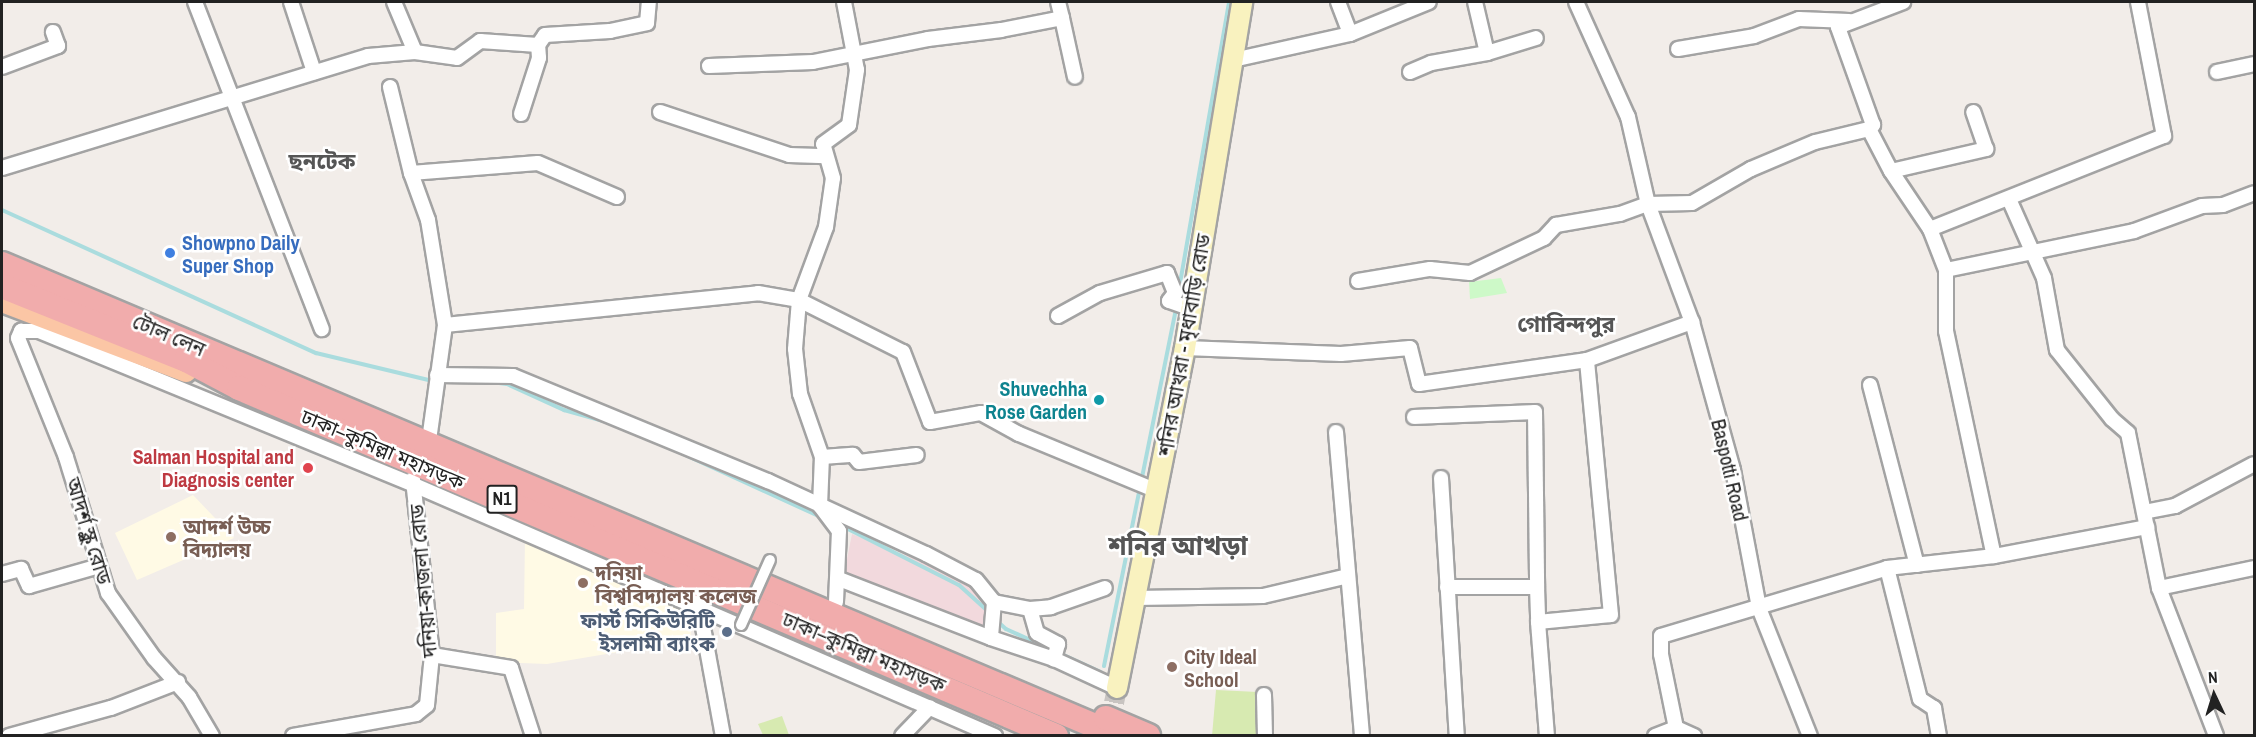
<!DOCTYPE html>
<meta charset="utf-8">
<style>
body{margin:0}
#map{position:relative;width:2256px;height:737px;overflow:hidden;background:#f2ede9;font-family:"Archivo Narrow","Noto Sans Bengali",sans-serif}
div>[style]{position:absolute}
.commercial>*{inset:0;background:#f2d9dd}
.education>*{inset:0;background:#fffae5}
.grass>*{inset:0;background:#d7eab1}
.park>*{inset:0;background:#cdf9c8}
.stream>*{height:4px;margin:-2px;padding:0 2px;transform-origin:2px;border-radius:2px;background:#aadcde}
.secondary-tunnel>*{height:20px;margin-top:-10px;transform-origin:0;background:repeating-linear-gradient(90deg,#c8c4c1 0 20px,transparent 0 30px)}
.roads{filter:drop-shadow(2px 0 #a3a3a3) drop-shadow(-2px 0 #a3a3a3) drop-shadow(0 2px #a3a3a3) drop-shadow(0 -2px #a3a3a3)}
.minor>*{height:14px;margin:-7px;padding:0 7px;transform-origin:7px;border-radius:7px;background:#fff}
.secondary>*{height:20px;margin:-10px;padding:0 10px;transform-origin:10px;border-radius:10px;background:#f9f2bf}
.primary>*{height:22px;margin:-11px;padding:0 11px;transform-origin:11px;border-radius:11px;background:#fbc6a5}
.trunk>*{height:24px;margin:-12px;padding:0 12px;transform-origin:12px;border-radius:12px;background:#f1acac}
.bridges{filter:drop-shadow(2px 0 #a3a3a3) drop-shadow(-2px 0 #a3a3a3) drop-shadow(0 2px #a3a3a3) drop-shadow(0 -2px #a3a3a3)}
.pedestrian-bridge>*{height:10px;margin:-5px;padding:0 5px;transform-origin:5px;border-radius:5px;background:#fff}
.dots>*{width:16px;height:16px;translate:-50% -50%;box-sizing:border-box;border:3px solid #fff;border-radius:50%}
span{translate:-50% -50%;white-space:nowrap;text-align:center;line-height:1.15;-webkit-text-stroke:5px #fff;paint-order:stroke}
.shield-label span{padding:2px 4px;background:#fff;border:2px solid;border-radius:4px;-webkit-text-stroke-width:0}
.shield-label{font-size:18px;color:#222;font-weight:700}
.shop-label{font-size:20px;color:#366cbe;font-weight:700}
.left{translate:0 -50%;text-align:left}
.street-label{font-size:20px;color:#222}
.culture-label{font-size:20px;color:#0d838f;font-weight:700}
.right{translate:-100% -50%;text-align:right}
.health-label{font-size:20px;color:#be3a42;font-weight:700}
.education-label{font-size:20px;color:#785e54;font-weight:700}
.service-label{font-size:20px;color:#4e5e75;font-weight:700}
.quarter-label{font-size:22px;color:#555;font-weight:700}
.district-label{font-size:26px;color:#555;font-weight:700}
.frame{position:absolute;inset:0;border:3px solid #222;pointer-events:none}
.north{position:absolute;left:2184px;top:665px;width:60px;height:60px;-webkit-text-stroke:4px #fff;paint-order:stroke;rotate:356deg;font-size:16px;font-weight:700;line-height:24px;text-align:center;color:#222}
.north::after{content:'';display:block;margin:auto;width:21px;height:27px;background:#222;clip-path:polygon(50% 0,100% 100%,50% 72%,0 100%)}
</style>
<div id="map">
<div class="commercial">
<i style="clip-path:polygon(852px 534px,952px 574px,986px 596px,995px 607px,986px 639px,843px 579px)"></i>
</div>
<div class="education">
<i style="clip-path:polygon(193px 495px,234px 538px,137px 580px,115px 533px)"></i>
<i style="clip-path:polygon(525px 537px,690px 602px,691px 647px,666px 644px,547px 664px,496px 662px,496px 613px,524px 609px)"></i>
</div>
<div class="grass">
<i style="clip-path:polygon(1216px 690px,1258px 692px,1258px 735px,1212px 736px)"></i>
<i style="clip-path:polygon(782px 716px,789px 735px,763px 735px,758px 724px)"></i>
</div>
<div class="park">
<i style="clip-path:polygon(1501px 278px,1507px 293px,1470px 299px,1469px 282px)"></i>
</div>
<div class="stream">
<i style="left:2px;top:210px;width:345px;rotate:24.5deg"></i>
<i style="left:316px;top:353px;width:120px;rotate:13.5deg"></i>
<i style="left:1179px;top:289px;width:291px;rotate:-80.1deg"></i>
<i style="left:491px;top:382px;width:16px;rotate:7deg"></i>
<i style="left:507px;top:384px;width:63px;rotate:24.5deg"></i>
<i style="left:564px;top:410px;width:52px;rotate:15.6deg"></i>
<i style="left:657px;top:442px;width:185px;rotate:24.6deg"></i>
<i style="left:840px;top:525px;width:133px;rotate:26.8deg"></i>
<i style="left:959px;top:585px;width:42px;rotate:42.1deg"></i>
<i style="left:997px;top:621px;width:12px;rotate:42deg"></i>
<i style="left:1006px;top:629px;width:104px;rotate:24.4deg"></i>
<i style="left:1104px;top:666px;width:365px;rotate:-78.6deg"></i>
</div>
<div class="secondary-tunnel">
<i style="left:1108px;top:732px;width:45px;rotate:-78.4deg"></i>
</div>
<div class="roads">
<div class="minor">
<i style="left:195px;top:2px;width:351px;rotate:68.8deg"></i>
<i style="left:291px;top:2px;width:74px;rotate:71.8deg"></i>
<i style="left:394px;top:2px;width:54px;rotate:67.2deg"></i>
<i style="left:1338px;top:2px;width:34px;rotate:69deg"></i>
<i style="left:1576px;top:2px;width:126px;rotate:65.7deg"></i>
<i style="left:1628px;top:117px;width:89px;rotate:77.1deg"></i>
<i style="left:1648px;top:204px;width:126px;rotate:69.6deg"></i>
<i style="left:1692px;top:322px;width:154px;rotate:74.5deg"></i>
<i style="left:1733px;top:470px;width:140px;rotate:79.3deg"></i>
<i style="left:1759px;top:608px;width:138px;rotate:68.3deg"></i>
<i style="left:1062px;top:18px;width:60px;rotate:77.6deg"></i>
<i style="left:1678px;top:49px;width:77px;rotate:-9.7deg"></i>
<i style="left:1754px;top:36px;width:48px;rotate:-20.7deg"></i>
<i style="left:1799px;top:19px;width:50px;rotate:2.3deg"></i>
<i style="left:1487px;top:53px;width:51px;rotate:-17deg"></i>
<i style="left:1233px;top:60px;width:120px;rotate:-12.5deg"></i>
<i style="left:1350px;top:34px;width:85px;rotate:-22.1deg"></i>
<i style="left:709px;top:66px;width:104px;rotate:-2.2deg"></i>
<i style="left:813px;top:62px;width:117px;rotate:-11.3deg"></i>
<i style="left:928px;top:39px;width:74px;rotate:-7deg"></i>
<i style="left:1001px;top:30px;width:62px;rotate:-11.1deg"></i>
<i style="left:1062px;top:18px;width:16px;rotate:-104deg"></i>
<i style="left:2px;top:67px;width:60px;rotate:-20.6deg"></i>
<i style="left:58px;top:46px;width:15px;rotate:-110deg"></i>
<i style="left:1410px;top:72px;width:23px;rotate:-23deg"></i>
<i style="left:1431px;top:63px;width:57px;rotate:-10.1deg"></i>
<i style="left:1487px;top:53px;width:52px;rotate:-103.2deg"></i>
<i style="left:2217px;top:72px;width:38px;rotate:-12deg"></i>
<i style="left:390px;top:87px;width:89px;rotate:76.3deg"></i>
<i style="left:411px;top:173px;width:50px;rotate:70.1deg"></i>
<i style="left:428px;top:220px;width:106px;rotate:80.8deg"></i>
<i style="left:660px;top:112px;width:136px;rotate:18.4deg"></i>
<i style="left:789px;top:155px;width:37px;rotate:2deg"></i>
<i style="left:521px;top:114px;width:59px;rotate:-72.2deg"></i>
<i style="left:539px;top:58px;width:13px;rotate:-94deg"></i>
<i style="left:1869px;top:129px;width:47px;rotate:62.4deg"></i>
<i style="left:1891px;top:171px;width:70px;rotate:56.1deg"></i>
<i style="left:1930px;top:229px;width:44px;rotate:68.7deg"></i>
<i style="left:1946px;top:270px;width:61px;rotate:90deg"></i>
<i style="left:1946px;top:331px;width:230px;rotate:78deg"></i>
<i style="left:1869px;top:129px;width:6px;rotate:-45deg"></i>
<i style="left:1873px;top:125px;width:104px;rotate:-109.7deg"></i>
<i style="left:1838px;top:27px;width:70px;rotate:-21deg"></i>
<i style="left:2px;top:168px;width:383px;rotate:-17deg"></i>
<i style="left:368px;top:56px;width:47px;rotate:-4.9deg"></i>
<i style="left:415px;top:52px;width:42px;rotate:8.1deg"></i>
<i style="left:457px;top:58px;width:29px;rotate:-36deg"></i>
<i style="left:480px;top:41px;width:58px;rotate:3.9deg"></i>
<i style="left:538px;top:45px;width:12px;rotate:-55deg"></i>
<i style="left:545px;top:35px;width:65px;rotate:-3.5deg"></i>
<i style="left:610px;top:31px;width:38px;rotate:-12deg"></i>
<i style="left:647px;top:23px;width:21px;rotate:-85deg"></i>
<i style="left:1891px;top:171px;width:98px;rotate:-13deg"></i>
<i style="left:1986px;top:149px;width:39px;rotate:-109deg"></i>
<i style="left:411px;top:173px;width:127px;rotate:-4.5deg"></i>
<i style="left:538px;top:163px;width:86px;rotate:23.3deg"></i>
<i style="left:2009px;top:199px;width:86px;rotate:66.1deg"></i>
<i style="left:2044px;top:278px;width:73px;rotate:79.8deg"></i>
<i style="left:2057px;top:350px;width:88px;rotate:51.4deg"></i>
<i style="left:2112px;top:419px;width:21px;rotate:41deg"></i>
<i style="left:2128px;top:433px;width:158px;rotate:78.7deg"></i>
<i style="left:2159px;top:588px;width:159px;rotate:68.9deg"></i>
<i style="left:1930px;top:229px;width:252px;rotate:-21.7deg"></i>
<i style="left:2164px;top:136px;width:136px;rotate:-101deg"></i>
<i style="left:1946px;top:270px;width:192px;rotate:-11.7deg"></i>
<i style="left:2134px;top:231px;width:72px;rotate:-20.2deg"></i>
<i style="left:2202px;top:206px;width:21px;rotate:-3deg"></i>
<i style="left:2223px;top:205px;width:33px;rotate:-21deg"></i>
<i style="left:1358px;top:281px;width:73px;rotate:-9.5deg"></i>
<i style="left:1430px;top:269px;width:40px;rotate:5.7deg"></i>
<i style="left:1470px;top:273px;width:82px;rotate:-25.3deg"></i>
<i style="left:1544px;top:238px;width:18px;rotate:-47deg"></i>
<i style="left:1556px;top:225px;width:65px;rotate:-9.8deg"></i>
<i style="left:1620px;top:214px;width:30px;rotate:-20deg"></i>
<i style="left:1648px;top:204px;width:44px;rotate:-1.3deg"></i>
<i style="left:1692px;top:203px;width:68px;rotate:-30deg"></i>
<i style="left:1751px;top:169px;width:69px;rotate:-22.9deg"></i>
<i style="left:1815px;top:142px;width:56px;rotate:-13.5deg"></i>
<i style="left:1058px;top:316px;width:48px;rotate:-28.7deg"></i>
<i style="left:1100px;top:293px;width:70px;rotate:-16.6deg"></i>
<i style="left:1167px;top:273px;width:22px;rotate:68deg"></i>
<i style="left:1175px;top:293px;width:10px;rotate:127deg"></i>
<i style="left:1169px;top:301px;width:24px;rotate:19deg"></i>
<i style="left:1185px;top:348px;width:156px;rotate:2.2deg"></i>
<i style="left:1341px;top:354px;width:69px;rotate:-5deg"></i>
<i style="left:1410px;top:348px;width:37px;rotate:76deg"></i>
<i style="left:1419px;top:384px;width:170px;rotate:-8.1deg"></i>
<i style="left:1587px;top:360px;width:112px;rotate:-19.9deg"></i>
<i style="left:437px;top:375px;width:76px;rotate:0.8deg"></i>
<i style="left:513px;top:376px;width:276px;rotate:22.4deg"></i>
<i style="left:768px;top:481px;width:174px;rotate:24.8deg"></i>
<i style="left:926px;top:554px;width:56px;rotate:27.5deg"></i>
<i style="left:976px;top:580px;width:28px;rotate:51deg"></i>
<i style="left:994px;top:602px;width:36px;rotate:95deg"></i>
<i style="left:991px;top:638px;width:163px;rotate:-158.8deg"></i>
<i style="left:1870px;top:385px;width:186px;rotate:75.4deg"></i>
<i style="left:1414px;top:417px;width:121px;rotate:-2.4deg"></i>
<i style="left:1535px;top:412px;width:175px;rotate:89.3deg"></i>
<i style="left:1336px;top:432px;width:305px;rotate:85.1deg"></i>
<i style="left:430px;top:433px;width:109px;rotate:-82.1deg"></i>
<i style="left:445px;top:325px;width:315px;rotate:-5.8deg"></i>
<i style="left:758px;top:293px;width:42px;rotate:9.7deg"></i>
<i style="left:799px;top:300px;width:116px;rotate:26.6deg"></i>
<i style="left:903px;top:352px;width:75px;rotate:68.9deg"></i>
<i style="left:930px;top:422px;width:52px;rotate:-10deg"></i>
<i style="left:981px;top:413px;width:43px;rotate:28.9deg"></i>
<i style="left:1019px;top:434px;width:149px;rotate:22.4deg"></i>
<i style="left:822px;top:457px;width:31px;rotate:-4deg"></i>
<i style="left:853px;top:455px;width:9px;rotate:49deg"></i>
<i style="left:859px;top:462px;width:58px;rotate:-6.9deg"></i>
<i style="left:1441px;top:478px;width:258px;rotate:86.5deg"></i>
<i style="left:2144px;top:512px;width:32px;rotate:-11deg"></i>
<i style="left:2175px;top:506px;width:89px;rotate:-28deg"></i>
<i style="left:1887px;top:568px;width:135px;rotate:75.9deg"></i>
<i style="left:1920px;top:699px;width:17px;rotate:33deg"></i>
<i style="left:1934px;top:708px;width:28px;rotate:80deg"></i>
<i style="left:2px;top:574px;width:20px;rotate:-15deg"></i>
<i style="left:21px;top:569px;width:19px;rotate:65deg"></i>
<i style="left:29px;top:586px;width:73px;rotate:-15.9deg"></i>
<i style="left:1447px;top:587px;width:90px"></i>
<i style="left:1537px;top:587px;width:35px;rotate:88deg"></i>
<i style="left:1538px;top:622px;width:73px;rotate:-5.5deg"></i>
<i style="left:1611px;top:615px;width:256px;rotate:-95.4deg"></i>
<i style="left:2159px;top:588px;width:97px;rotate:-11.9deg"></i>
<i style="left:1135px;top:598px;width:128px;rotate:-0.9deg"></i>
<i style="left:1263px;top:596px;width:87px;rotate:-13.2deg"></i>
<i style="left:698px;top:600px;width:138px;rotate:79.6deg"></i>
<i style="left:836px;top:602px;width:71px;rotate:-87.6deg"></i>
<i style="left:839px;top:531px;width:31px;rotate:-127deg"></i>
<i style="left:820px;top:506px;width:49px;rotate:-87.7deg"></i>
<i style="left:822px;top:457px;width:67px;rotate:-109.2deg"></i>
<i style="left:800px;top:394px;width:45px;rotate:-96.3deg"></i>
<i style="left:795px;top:349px;width:49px;rotate:-85.3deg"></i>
<i style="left:799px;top:300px;width:78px;rotate:-69.7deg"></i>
<i style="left:826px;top:227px;width:49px;rotate:-81.9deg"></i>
<i style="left:833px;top:178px;width:35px;rotate:-106deg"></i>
<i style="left:823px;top:144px;width:32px;rotate:-36deg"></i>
<i style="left:849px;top:125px;width:56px;rotate:-81.7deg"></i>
<i style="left:857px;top:70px;width:69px;rotate:-100.8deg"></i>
<i style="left:994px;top:602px;width:37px;rotate:11deg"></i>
<i style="left:1030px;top:609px;width:25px;rotate:74deg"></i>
<i style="left:1037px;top:633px;width:24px;rotate:28deg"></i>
<i style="left:1058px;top:644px;width:16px;rotate:105deg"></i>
<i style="left:1030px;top:609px;width:21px;rotate:-5deg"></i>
<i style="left:1051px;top:607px;width:57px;rotate:-19.4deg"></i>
<i style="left:1538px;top:622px;width:114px;rotate:85.5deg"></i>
<i style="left:991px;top:638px;width:66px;rotate:18.4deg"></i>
<i style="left:1054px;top:659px;width:69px;rotate:24.7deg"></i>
<i style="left:432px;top:655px;width:80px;rotate:9.3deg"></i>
<i style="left:511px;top:668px;width:71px;rotate:72.1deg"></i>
<i style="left:1264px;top:695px;width:41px;rotate:88.6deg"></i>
<i style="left:1676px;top:728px;width:20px;rotate:24deg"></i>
<i style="left:9px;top:736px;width:106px;rotate:-15.4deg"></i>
<i style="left:111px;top:708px;width:72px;rotate:-21.2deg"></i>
<i style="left:212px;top:736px;width:45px;rotate:-120.5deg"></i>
<i style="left:189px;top:697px;width:52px;rotate:-131.9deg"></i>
<i style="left:154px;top:658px;width:80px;rotate:-125.3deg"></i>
<i style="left:108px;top:593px;width:142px;rotate:-107.2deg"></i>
<i style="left:66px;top:457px;width:128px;rotate:-112deg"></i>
<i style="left:18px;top:338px;width:8px;rotate:-67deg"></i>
<i style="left:21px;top:331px;width:18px"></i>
<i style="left:39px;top:331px;width:405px;rotate:22.3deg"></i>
<i style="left:414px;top:485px;width:633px;rotate:23.37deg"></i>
<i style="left:293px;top:736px;width:125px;rotate:-10.1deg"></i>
<i style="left:416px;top:714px;width:14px;rotate:-39deg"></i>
<i style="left:427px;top:705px;width:50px;rotate:-84.3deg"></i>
<i style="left:432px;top:655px;width:177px;rotate:-96.2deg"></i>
<i style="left:902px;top:736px;width:40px;rotate:-46deg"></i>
<i style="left:1655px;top:736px;width:22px;rotate:-21deg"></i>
<i style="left:1676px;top:728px;width:76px;rotate:-101.5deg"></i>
<i style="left:1661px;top:654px;width:18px;rotate:-90deg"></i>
<i style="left:1661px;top:636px;width:236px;rotate:-16.7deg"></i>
<i style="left:1887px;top:568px;width:108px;rotate:-6.4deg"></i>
<i style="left:1994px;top:556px;width:156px;rotate:-10.7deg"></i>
</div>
<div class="secondary">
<i style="left:1117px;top:688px;width:347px;rotate:-78.7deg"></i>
<i style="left:1185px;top:348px;width:351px;rotate:-80.6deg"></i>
</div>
<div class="primary">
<i style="left:2px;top:301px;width:197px;rotate:20.8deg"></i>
</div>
<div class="trunk">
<i style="left:2px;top:264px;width:1213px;rotate:22.91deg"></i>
<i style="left:2px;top:286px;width:198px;rotate:21.9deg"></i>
<i style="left:186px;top:360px;width:60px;rotate:27.8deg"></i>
<i style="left:239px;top:388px;width:888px;rotate:23.07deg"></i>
<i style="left:1106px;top:718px;width:46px;rotate:23.2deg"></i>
</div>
</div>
<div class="bridges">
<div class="pedestrian-bridge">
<i style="left:741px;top:625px;width:71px;rotate:-66deg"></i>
</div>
</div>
<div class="dots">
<i style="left:170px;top:253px;background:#3f7fe0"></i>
<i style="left:1099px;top:400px;background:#0f9aa8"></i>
<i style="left:308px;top:468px;background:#e0444e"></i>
<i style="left:171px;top:537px;background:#8d6e63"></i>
<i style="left:583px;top:583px;background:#8d6e63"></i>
<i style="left:727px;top:632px;background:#5c6f8a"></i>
<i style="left:1172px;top:667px;background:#8d6e63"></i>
</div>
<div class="shield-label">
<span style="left:502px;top:499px">N1</span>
</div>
<div class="shop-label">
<span class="left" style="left:182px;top:254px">Showpno Daily<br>Super Shop</span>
</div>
<div class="street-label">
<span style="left:169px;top:335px;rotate:23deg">টোল লেন</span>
<span style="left:1184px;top:345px;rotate:-80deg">শনির আখরা - মৃধাবাড়ি রোড</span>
<span style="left:383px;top:449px;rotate:23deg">ঢাকা–কুমিল্লা মহাসড়ক</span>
<span style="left:1730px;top:470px;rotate:77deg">Baspotti Road</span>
<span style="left:89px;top:531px;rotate:73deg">আদর্শ স্কুল রোড</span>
<span style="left:423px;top:581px;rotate:-95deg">দনিয়া-কাজলা রোড</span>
<span style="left:864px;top:652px;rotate:23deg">ঢাকা–কুমিল্লা মহাসড়ক</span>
</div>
<div class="culture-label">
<span class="right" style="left:1087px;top:400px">Shuvechha<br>Rose Garden</span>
</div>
<div class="health-label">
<span class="right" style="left:294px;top:468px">Salman Hospital and<br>Diagnosis center</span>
</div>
<div class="education-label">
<span class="left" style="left:183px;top:538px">আদর্শ উচ্চ<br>বিদ্যালয়</span>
<span class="left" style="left:595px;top:584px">দনিয়া<br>বিশ্ববিদ্যালয় কলেজ</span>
<span class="left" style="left:1184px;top:668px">City Ideal<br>School</span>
</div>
<div class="service-label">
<span class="right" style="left:715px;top:632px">ফার্স্ট সিকিউরিটি<br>ইসলামী ব্যাংক</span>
</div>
<div class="quarter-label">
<span style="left:322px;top:162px">ছনটেক</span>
<span style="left:1566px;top:325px">গোবিন্দপুর</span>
</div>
<div class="district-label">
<span style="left:1178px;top:546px">শনির আখড়া</span>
</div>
<div class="frame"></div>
<div class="north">N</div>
</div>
